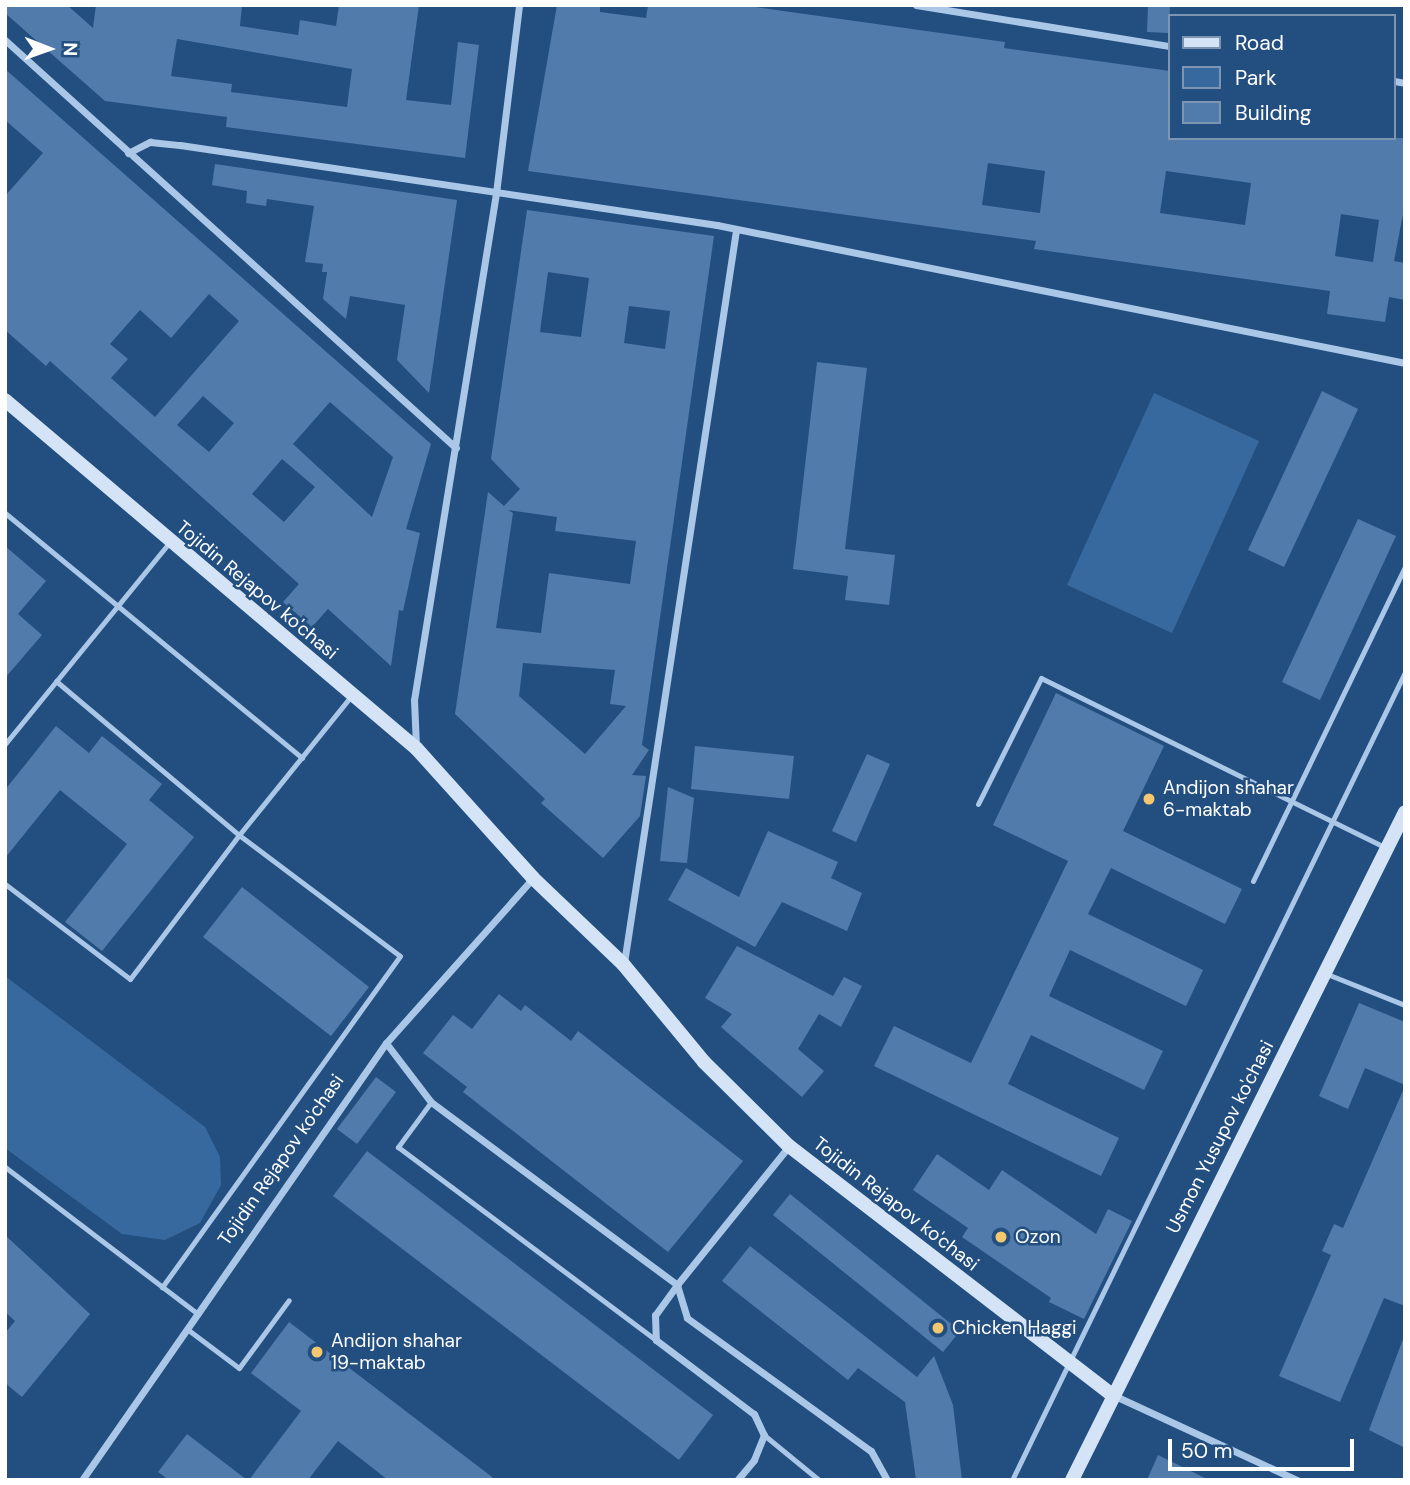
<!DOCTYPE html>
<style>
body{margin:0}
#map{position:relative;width:1410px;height:1485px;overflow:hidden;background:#234f80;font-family:"DM Sans",sans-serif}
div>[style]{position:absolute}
.green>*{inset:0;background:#37699e}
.building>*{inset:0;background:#507bab}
.lane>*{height:5px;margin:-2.5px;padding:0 2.5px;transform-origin:2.5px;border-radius:2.5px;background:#aac7e7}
.street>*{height:7px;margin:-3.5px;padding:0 3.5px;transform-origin:3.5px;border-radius:3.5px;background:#aac7e7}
.secondary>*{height:14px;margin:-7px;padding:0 7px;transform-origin:7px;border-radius:7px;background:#d4e4f6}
.dots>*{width:19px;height:19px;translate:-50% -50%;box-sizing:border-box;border:4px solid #234f80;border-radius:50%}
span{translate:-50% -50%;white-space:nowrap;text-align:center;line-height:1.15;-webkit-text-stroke:5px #234f80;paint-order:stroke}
.street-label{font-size:19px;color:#fff}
.poi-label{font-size:19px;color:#fff}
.left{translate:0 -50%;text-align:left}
.frame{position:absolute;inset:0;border:7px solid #fff;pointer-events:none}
.legend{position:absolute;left:1168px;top:14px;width:228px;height:126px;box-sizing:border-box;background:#234f80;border:2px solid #7b95b3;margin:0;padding:9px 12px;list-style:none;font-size:21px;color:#fff}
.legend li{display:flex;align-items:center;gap:14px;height:35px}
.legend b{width:35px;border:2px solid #7b95b3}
.north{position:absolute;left:14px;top:14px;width:70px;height:70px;-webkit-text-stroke:5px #234f80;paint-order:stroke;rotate:91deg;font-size:19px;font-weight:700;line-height:28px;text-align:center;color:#fff}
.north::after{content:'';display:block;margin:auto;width:24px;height:32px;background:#fff;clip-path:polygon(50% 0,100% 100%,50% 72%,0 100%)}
.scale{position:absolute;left:1168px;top:1439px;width:186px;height:32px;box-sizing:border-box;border:4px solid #fff;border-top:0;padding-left:9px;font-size:21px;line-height:24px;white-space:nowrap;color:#fff;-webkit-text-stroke:5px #234f80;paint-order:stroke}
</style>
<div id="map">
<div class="green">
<i style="clip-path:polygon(1154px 393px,1259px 441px,1172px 633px,1067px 585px)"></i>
<i style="clip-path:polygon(5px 976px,205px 1127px,220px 1157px,221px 1185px,200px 1223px,165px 1240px,122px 1234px,5px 1148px)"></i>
</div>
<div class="building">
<i style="clip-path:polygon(evenodd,5px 5px,67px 5px,93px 28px,96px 5px,242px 5px,240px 26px,298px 35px,300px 20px,336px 26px,339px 5px,419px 5px,406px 100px,451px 105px,458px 42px,479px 45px,465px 158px,226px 127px,227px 117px,105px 101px,5px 13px,5px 5px,177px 39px,352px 69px,347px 107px,231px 92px,232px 84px,171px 76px,177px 39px)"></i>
<i style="clip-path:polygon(evenodd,557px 5px,600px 5px,600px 12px,646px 18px,648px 5px,741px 5px,1005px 42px,1004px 48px,1170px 71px,1170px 138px,1405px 138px,1405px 204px,1394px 261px,1405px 263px,1405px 300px,1389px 297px,1385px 322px,1327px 314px,1330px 291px,1034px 249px,1036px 241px,528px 171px,557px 5px,988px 163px,1045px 171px,1040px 213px,982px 205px,988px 163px,557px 5px,1166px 171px,1251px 183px,1245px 225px,1160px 213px,1166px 171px,557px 5px,1341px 214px,1379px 220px,1373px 262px,1335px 256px,1341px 214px)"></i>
<i style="clip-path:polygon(1148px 5px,1170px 5px,1169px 33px,1147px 32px)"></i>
<i style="clip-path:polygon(evenodd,5px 69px,431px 444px,406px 529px,420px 533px,403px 611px,399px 610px,391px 666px,328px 609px,312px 627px,283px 602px,299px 584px,50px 361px,46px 366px,5px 330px,5px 196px,43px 153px,5px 120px,5px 69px,209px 294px,239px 321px,155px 417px,111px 378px,128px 359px,110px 344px,140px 310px,171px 338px,209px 294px,5px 69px,203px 396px,234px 423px,209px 452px,177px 425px,203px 396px,5px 69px,330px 402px,393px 457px,372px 517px,293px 444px,330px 402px,5px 69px,282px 459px,315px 487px,284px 522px,252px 494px,282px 459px)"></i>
<i style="clip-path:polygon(215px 164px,457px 200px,429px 393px,397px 360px,405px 305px,350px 296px,346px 319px,323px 299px,327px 272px,322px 272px,323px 264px,305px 262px,314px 206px,267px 199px,266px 206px,246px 203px,247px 191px,212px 185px)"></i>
<i style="clip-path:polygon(evenodd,527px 210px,714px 236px,642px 745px,649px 750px,632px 775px,646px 776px,640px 816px,603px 858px,541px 803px,545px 799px,455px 714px,488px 492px,504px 506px,520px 489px,491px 459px,527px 210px,548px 272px,589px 278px,581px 337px,540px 332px,548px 272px,527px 210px,629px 306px,670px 311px,665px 349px,624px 343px,629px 306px,527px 210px,508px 510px,557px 517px,555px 531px,636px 541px,630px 584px,549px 573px,541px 633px,496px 628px,513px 513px,508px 510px,527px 210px,523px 663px,615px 670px,610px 704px,626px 706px,585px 754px,519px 696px,523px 663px)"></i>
<i style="clip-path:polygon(817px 362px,867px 368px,845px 549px,895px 555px,889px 605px,845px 600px,848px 576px,793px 569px)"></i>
<i style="clip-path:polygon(1322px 391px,1358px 409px,1284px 567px,1248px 550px)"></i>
<i style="clip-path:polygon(1358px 519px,1396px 536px,1320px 700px,1282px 682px)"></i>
<i style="clip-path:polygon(5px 546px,46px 581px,18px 614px,42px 635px,5px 678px)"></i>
<i style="clip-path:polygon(1056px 693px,1164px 746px,1123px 831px,1242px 889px,1225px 924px,1111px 868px,1088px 914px,1203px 970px,1186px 1006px,1070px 950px,1049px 996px,1163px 1051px,1144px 1090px,1031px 1035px,1008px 1084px,1119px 1138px,1101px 1176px,874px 1066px,894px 1026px,971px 1063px,1068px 861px,993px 825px)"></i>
<i style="clip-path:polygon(56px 726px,89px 753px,102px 736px,162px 784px,149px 800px,194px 837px,102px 951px,65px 922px,127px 844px,60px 790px,5px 858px,5px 790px)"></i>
<i style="clip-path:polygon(695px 746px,794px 756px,789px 799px,691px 789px)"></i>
<i style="clip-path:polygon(867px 754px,890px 764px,856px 842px,832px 831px)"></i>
<i style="clip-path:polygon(668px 787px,694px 798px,687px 863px,660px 861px)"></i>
<i style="clip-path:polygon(768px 831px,838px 862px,831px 878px,862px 893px,847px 931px,782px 902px,755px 947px,668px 900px,686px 868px,739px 897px)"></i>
<i style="clip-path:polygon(242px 887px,369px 987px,331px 1036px,203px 937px)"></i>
<i style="clip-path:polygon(737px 946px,833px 996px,844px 977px,862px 986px,841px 1027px,819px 1014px,798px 1049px,824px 1071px,802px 1097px,721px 1027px,732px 1014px,705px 998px)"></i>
<i style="clip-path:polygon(499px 994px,521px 1011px,525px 1005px,571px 1041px,578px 1031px,743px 1161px,668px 1252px,463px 1092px,467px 1087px,423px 1053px,453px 1015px,472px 1029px)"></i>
<i style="clip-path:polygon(1359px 1003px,1405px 1022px,1405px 1085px,1365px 1068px,1348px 1109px,1319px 1096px)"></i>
<i style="clip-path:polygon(376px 1077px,396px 1092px,357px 1144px,337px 1129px)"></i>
<i style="clip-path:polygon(1405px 1086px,1405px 1306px,1384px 1298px,1340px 1402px,1279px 1376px,1331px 1255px,1322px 1251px,1334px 1224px,1343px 1228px)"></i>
<i style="clip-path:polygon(367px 1151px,713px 1415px,679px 1460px,333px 1196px)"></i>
<i style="clip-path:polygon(937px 1154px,989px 1190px,1002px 1170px,1096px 1234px,1108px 1209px,1132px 1221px,1084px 1319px,1049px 1302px,1051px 1298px,962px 1237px,968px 1228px,913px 1190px)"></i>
<i style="clip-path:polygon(790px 1194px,960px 1331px,943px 1352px,773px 1215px)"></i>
<i style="clip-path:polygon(5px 1235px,90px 1314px,22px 1397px,5px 1383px,5px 1333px,15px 1321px,5px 1312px)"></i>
<i style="clip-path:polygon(750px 1246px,917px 1377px,934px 1356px,953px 1405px,962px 1480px,916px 1480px,905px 1402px,858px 1368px,848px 1380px,722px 1281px)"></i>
<i style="clip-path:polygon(289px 1322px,496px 1480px,388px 1480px,338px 1441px,308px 1480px,249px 1480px,301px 1411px,251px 1373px)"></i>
<i style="clip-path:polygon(1403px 1339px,1405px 1340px,1405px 1448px,1369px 1430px)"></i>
<i style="clip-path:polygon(187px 1434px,247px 1480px,169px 1480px,158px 1472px)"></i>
<i style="clip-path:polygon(1158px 1455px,1209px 1480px,1147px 1480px)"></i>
</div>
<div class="lane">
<i style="left:5px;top:513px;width:385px;rotate:39.5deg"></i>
<i style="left:56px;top:681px;width:239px;rotate:40.1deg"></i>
<i style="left:239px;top:835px;width:180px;rotate:-51.1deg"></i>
<i style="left:5px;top:744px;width:259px;rotate:-50.8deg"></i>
<i style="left:978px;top:804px;width:141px;rotate:-63.4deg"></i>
<i style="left:1041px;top:678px;width:385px;rotate:26.2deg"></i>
<i style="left:1253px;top:881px;width:349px;rotate:-64.2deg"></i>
<i style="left:5px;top:884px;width:157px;rotate:37.2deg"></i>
<i style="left:130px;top:979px;width:181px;rotate:-52.9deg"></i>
<i style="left:239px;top:835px;width:201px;rotate:36.9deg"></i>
<i style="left:400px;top:956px;width:408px;rotate:125.7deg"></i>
<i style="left:1327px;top:974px;width:84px;rotate:21.7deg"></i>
<i style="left:431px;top:1102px;width:56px;rotate:126.3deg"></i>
<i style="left:398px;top:1147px;width:322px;rotate:36.8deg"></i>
<i style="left:5px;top:1167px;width:243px;rotate:37.3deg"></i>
<i style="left:187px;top:1329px;width:65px;rotate:36.9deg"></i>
<i style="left:239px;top:1368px;width:84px;rotate:-53.7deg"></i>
<i style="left:764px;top:1435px;width:71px;rotate:39.3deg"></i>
<i style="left:1012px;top:1480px;width:899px;rotate:-64.06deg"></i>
</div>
<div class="street">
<i style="left:916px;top:5px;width:257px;rotate:9.2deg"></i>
<i style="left:5px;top:40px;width:608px;rotate:42.13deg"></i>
<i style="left:1394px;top:81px;width:11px;rotate:10deg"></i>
<i style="left:128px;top:153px;width:25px;rotate:-27deg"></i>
<i style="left:150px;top:142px;width:30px;rotate:6deg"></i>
<i style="left:180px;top:145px;width:543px;rotate:8.47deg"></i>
<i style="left:717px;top:225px;width:702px;rotate:11.34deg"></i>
<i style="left:416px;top:747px;width:47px;rotate:-92.4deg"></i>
<i style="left:414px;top:700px;width:514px;rotate:-80.81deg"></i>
<i style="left:496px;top:193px;width:189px;rotate:-83deg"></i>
<i style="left:624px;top:963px;width:742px;rotate:-81.31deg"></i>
<i style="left:386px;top:1043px;width:74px;rotate:52.7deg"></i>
<i style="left:431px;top:1102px;width:307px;rotate:36.6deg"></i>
<i style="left:677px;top:1285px;width:37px;rotate:126deg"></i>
<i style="left:655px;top:1315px;width:25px;rotate:88deg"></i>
<i style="left:656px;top:1340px;width:123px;rotate:37.1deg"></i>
<i style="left:754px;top:1414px;width:23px;rotate:65deg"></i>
<i style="left:764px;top:1435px;width:27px;rotate:112deg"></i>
<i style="left:754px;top:1460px;width:26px;rotate:130deg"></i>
<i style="left:789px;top:1146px;width:179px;rotate:128.9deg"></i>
<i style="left:677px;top:1285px;width:34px;rotate:73deg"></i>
<i style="left:687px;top:1318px;width:227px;rotate:35.9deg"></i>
<i style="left:871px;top:1451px;width:33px;rotate:61deg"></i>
<i style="left:1113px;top:1395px;width:203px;rotate:24.8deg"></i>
<i style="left:82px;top:1480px;width:532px;rotate:-55.18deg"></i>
<i style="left:386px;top:1043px;width:221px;rotate:-48.3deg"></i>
</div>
<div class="secondary">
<i style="left:5px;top:400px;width:539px;rotate:40.26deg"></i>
<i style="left:416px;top:748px;width:175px;rotate:48deg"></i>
<i style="left:533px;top:878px;width:124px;rotate:43.7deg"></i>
<i style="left:623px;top:964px;width:127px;rotate:50.4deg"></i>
<i style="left:704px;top:1062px;width:120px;rotate:44.7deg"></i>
<i style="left:789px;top:1146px;width:408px;rotate:37.6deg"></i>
<i style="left:1072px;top:1480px;width:746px;rotate:-63.5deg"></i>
</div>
<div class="dots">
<i style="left:1149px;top:799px;background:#f2c76d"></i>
<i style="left:1001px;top:1237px;background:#f2c76d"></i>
<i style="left:938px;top:1328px;background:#f2c76d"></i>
<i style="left:317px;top:1352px;background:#f2c76d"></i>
</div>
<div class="street-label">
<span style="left:257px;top:590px;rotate:40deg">Tojidin Rejapov ko'chasi</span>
<span style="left:1220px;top:1137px;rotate:-63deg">Usmon Yusupov ko'chasi</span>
<span style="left:281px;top:1160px;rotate:-55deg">Tojidin Rejapov ko'chasi</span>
<span style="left:896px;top:1204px;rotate:38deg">Tojidin Rejapov ko'chasi</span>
</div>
<div class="poi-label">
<span class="left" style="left:1163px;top:799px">Andijon shahar<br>6-maktab</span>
<span class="left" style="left:1015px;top:1237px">Ozon</span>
<span class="left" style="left:952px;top:1328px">Chicken Haggi</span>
<span class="left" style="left:331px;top:1352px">Andijon shahar<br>19-maktab</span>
</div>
<div class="frame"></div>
<ul class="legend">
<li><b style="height:9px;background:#d4e4f6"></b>Road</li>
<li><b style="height:19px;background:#37699e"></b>Park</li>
<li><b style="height:19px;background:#507bab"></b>Building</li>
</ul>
<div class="north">N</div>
<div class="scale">50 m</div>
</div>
